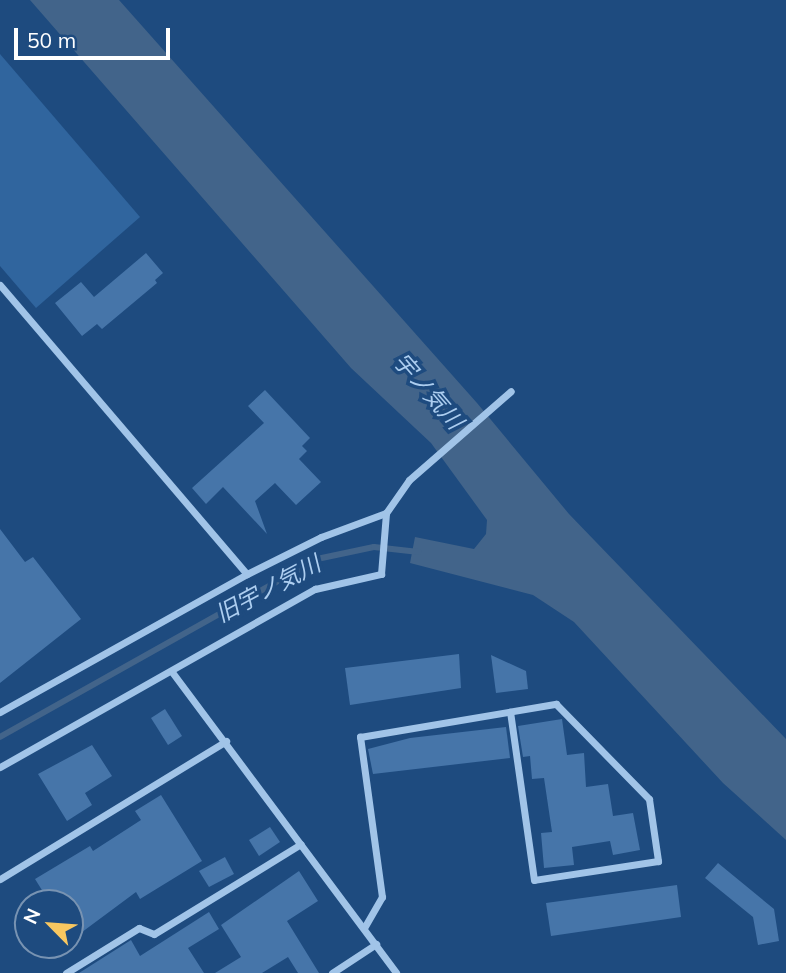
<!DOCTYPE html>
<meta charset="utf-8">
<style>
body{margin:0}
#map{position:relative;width:786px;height:973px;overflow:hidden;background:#1e4b7f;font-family:Mulish,"Noto Sans JP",sans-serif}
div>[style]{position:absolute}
.green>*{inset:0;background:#30659e}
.water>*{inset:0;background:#42648a}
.stream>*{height:6px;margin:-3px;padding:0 3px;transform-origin:3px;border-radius:3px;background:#42648a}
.building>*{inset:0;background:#4675a9}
.street>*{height:7px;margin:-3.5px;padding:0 3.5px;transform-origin:3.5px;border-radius:3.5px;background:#a1c4e8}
span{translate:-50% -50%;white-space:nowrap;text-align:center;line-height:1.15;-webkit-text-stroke:7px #1e4b7f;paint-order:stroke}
.water-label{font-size:23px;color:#adcef0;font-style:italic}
.north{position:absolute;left:14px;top:889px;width:70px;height:70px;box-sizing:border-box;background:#1e4b7f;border:2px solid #7893b2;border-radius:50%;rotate:295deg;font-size:19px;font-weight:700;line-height:28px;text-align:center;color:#fff}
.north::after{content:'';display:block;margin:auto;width:24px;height:32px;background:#f8c760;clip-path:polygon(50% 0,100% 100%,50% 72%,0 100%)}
.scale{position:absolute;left:14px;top:28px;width:156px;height:32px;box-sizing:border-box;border:4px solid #fff;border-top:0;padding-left:9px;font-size:21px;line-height:24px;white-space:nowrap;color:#fff;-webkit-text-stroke:5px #1e4b7f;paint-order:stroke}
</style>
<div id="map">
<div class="green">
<i style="clip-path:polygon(0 54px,140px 217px,36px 308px,0 266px)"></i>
</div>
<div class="water">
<i style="clip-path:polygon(30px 0,119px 0,477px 403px,569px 514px,786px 739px,786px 840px,723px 783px,574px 622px,533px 595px,410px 563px,415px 537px,474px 549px,486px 534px,487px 520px,431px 443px,351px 368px)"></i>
</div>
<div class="stream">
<i style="left:0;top:737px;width:364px;rotate:-29.3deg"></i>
<i style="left:317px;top:559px;width:58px;rotate:-11.9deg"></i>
<i style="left:374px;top:547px;width:45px;rotate:6.3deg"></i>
</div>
<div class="building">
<i style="clip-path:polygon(146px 253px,163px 273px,155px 280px,157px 283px,102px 329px,97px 324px,82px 336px,55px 303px,81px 282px,94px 297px)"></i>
<i style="clip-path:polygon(265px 390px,310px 438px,302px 446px,307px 451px,299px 459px,321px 482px,296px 505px,275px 483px,255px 501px,267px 534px,223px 487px,206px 504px,192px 488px,264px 423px,248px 406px)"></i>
<i style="clip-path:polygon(0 529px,25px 562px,33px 557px,81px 619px,0 683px)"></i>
<i style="clip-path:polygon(459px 654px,461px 688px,350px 705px,345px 668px)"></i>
<i style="clip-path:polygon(491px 655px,526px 671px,528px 689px,496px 693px)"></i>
<i style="clip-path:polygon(165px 709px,182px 736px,168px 745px,151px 718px)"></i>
<i style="clip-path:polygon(562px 719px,567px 755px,584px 753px,586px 787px,608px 784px,613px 816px,633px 813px,640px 850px,613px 855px,610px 841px,572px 847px,574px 865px,544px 868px,541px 833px,552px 832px,544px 778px,532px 779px,530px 756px,523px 757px,518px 726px)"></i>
<i style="clip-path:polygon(506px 727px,510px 758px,373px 774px,368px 749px,410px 738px)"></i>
<i style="clip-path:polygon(92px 745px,112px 776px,85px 793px,92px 805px,67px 821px,38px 774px)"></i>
<i style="clip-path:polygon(161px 795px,202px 861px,140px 899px,136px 892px,70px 941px,70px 903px,50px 903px,35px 879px,90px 846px,93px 851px,141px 820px,135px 811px)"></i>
<i style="clip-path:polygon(270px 827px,280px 842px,259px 856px,249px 840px)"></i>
<i style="clip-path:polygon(225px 857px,234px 874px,209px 887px,199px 871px)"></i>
<i style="clip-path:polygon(718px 863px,774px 909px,779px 941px,758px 945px,753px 917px,705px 878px)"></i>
<i style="clip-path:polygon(299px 871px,318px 901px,287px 921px,319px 973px,298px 973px,288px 957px,262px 973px,215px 973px,241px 957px,221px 925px)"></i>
<i style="clip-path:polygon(677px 885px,681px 917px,551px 936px,546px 903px)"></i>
<i style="clip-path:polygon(209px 912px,219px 929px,188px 948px,204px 973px,79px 973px,131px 940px,140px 956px)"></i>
</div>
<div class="street">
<i style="left:0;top:285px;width:380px;rotate:49.5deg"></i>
<i style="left:172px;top:672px;width:375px;rotate:53.3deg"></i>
<i style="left:0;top:712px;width:283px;rotate:-29.2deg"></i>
<i style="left:247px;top:574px;width:83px;rotate:-26.6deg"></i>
<i style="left:321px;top:537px;width:69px;rotate:-20.3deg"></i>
<i style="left:386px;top:513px;width:40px;rotate:-55.1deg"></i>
<i style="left:409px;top:480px;width:135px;rotate:-41.1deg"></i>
<i style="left:0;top:767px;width:362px;rotate:-29.5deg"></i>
<i style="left:315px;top:589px;width:68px;rotate:-12.8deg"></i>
<i style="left:381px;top:574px;width:61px;rotate:-85.3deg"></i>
<i style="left:0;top:879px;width:265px;rotate:-31.4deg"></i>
<i style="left:364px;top:928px;width:36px;rotate:-60deg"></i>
<i style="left:382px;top:897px;width:162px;rotate:-97.8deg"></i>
<i style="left:360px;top:737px;width:199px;rotate:-9.6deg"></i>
<i style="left:556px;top:704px;width:133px;rotate:45.6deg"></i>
<i style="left:649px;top:799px;width:63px;rotate:81.7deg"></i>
<i style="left:658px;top:861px;width:125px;rotate:171.3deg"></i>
<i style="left:534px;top:880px;width:170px;rotate:-98.1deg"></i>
<i style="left:66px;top:973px;width:86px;rotate:-31.7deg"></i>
<i style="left:139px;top:928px;width:16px;rotate:22deg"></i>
<i style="left:154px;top:934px;width:172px;rotate:-31.5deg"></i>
<i style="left:332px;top:973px;width:53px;rotate:-33.4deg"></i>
</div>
<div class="water-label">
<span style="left:428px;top:391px;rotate:49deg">宇ノ気川</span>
<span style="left:268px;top:589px;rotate:-28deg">旧宇ノ気川</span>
</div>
<div class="north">N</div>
<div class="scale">50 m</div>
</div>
